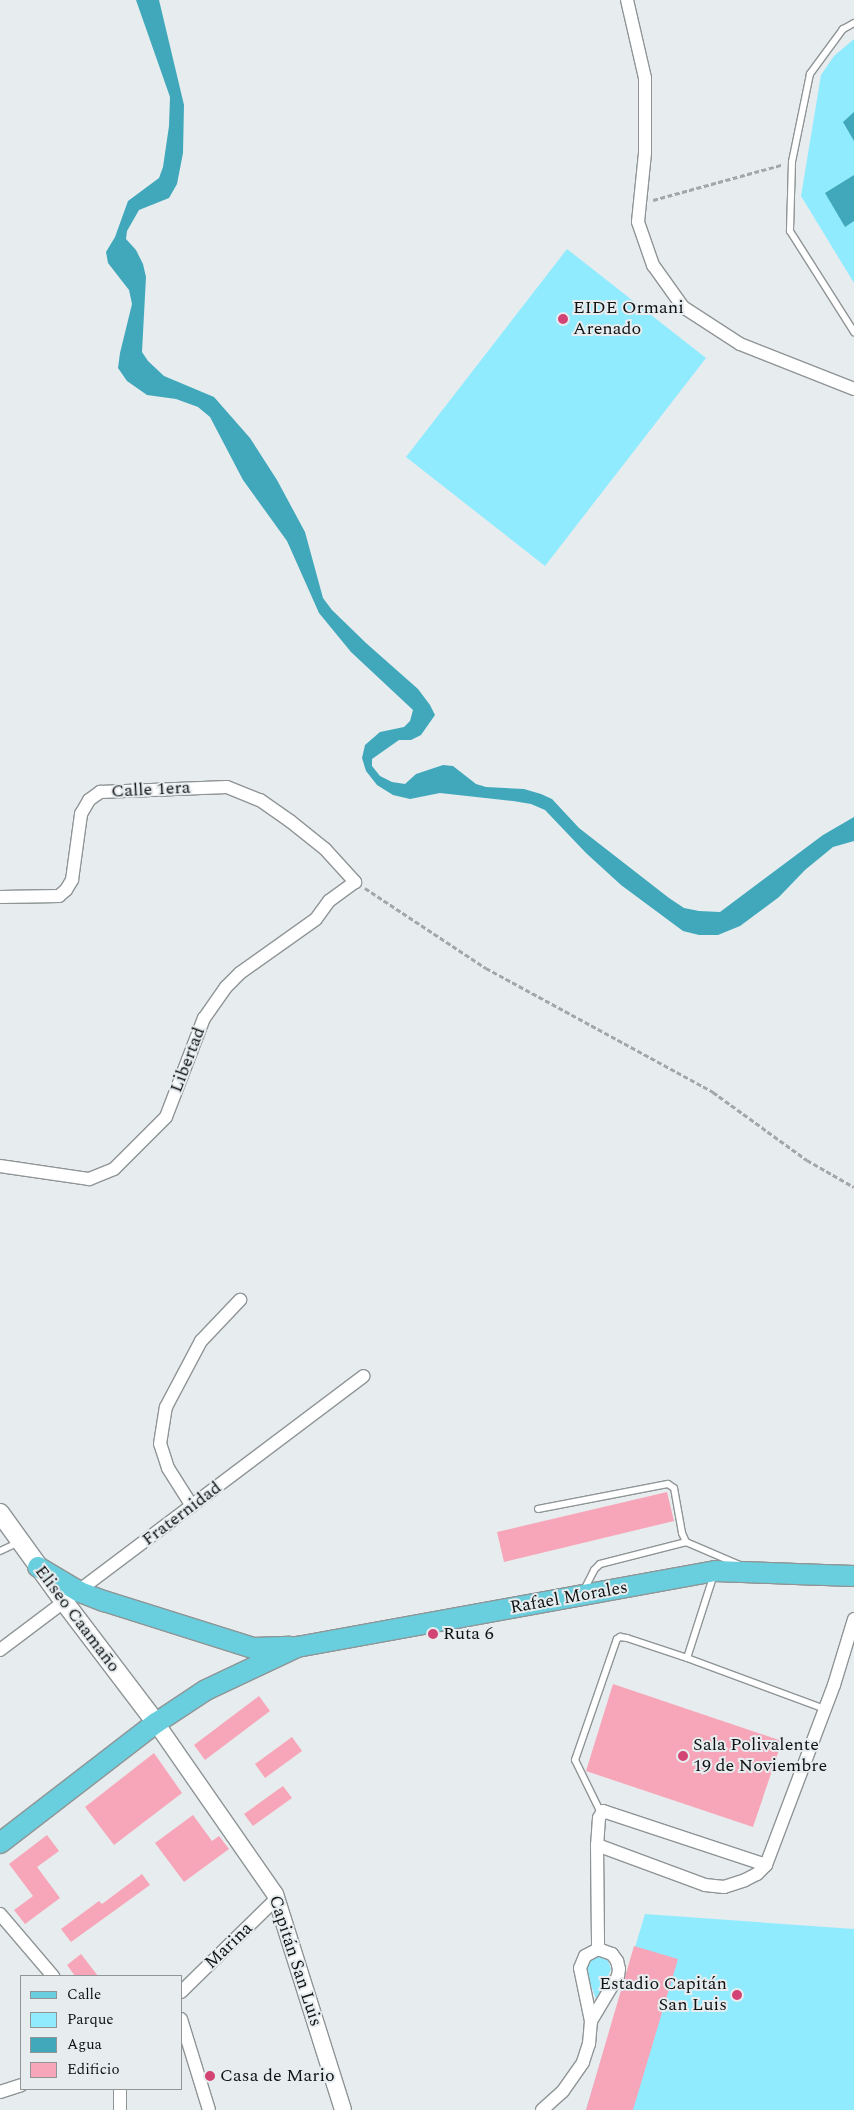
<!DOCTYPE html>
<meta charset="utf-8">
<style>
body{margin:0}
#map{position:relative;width:854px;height:2110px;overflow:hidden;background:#e7ecee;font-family:Spectral,serif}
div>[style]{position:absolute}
.green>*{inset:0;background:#91ebff}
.water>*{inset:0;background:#41a8bc}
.building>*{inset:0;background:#f7a6b9}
.path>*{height:2.5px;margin-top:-1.25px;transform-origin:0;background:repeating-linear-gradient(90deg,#a3a7a9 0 5px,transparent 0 7.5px)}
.roads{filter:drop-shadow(1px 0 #8f9596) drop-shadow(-1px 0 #8f9596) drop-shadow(0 1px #8f9596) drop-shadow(0 -1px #8f9596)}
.service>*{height:6px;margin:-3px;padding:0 3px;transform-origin:3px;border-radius:3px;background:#fff}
.minor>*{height:12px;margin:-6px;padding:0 6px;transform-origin:6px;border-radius:6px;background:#fff}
.tertiary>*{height:16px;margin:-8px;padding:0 8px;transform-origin:8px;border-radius:8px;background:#fff}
.secondary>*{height:18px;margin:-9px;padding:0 9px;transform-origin:9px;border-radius:9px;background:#fff}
.primary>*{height:20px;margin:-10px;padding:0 10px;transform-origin:10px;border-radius:10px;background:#69cedd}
.dots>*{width:14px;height:14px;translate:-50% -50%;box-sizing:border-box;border:2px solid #e7ecee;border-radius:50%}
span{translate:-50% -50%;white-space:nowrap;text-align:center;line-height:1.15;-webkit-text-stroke:4px #e7ecee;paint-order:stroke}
.poi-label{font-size:18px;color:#101213}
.left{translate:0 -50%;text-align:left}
.right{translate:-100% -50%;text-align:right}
.street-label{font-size:18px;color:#101213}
.legend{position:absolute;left:20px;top:1975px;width:162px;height:115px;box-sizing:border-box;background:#e7ecee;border:1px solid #919596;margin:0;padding:6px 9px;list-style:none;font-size:15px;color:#101213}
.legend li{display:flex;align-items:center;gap:10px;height:25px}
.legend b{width:25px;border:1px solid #919596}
</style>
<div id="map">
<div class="green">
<i style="clip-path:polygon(854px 39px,854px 283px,801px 196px,821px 75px,834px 56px)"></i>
<i style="clip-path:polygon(567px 249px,706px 358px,545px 566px,406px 457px)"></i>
<i style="clip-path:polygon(645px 1914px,854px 1929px,854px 2110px,586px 2110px)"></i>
<i style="clip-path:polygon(599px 1955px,607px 1958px,611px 1969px,599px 1998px,596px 1999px,586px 1972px,586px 1964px,588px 1960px)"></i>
</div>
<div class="water">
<i style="clip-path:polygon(136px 0,159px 0,184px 105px,183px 153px,177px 184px,169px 198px,139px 210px,127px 231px,126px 239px,136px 250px,143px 264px,146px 277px,142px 352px,148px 361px,164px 376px,214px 397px,250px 438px,277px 480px,305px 532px,323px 598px,332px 610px,366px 643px,418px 689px,430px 705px,435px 715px,421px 735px,411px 740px,399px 740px,372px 759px,372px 766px,380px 776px,392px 782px,405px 784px,416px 774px,443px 765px,453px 766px,476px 784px,486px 787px,524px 789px,541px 794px,552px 799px,579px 828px,669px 898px,684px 908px,699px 911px,720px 912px,823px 835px,854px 817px,854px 841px,833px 847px,805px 870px,779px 897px,740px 926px,718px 935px,699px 935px,683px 931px,621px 885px,586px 853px,545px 810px,531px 804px,513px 801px,440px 793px,410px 799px,393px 795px,377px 785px,366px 771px,362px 758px,365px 745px,380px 732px,404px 727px,410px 721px,413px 710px,351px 652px,319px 613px,287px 541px,243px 480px,210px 417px,198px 407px,176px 399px,147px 395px,127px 381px,118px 368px,120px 353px,132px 304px,129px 290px,108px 263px,106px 252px,115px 237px,128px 201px,159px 178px,163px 167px,169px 126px,170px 97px)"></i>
<i style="clip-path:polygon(854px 112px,854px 141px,843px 122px)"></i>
<i style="clip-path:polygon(854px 175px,854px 221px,845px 227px,825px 193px)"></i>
</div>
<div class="building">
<i style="clip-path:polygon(667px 1492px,674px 1521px,504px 1562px,497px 1532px)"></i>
<i style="clip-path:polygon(613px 1684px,782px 1741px,753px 1827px,586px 1771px)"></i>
<i style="clip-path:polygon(259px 1696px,270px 1711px,205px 1760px,194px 1745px)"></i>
<i style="clip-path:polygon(292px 1737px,302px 1751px,265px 1778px,255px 1764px)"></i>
<i style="clip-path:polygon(154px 1753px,182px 1793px,114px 1845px,85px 1807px)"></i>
<i style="clip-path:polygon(283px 1786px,292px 1798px,253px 1826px,244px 1814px)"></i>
<i style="clip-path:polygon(193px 1815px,212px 1841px,219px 1836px,229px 1849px,184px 1882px,155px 1843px)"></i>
<i style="clip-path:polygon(47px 1835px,59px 1851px,37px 1867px,60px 1898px,25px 1924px,14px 1910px,33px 1896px,9px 1864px)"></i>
<i style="clip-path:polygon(142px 1874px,150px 1885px,71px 1942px,61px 1929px,99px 1901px,102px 1904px)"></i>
<i style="clip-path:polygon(634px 1946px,678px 1959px,633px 2110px,586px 2110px)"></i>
<i style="clip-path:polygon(81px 1954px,98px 1976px,75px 1976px,67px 1965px)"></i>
</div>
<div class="path">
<i style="left:653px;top:200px;width:133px;rotate:-15.3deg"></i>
<i style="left:365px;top:888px;width:145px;rotate:33.5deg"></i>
<i style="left:486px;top:968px;width:259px;rotate:28.6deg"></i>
<i style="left:713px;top:1092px;width:116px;rotate:35.9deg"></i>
<i style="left:807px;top:1160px;width:54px;rotate:29.9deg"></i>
</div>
<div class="roads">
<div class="service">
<i style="left:854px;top:23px;width:13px;rotate:151deg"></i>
<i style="left:843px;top:29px;width:56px;rotate:126.3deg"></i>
<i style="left:810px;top:74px;width:90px;rotate:101.6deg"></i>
<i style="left:792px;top:162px;width:69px;rotate:91.7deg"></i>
<i style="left:790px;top:231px;width:120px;rotate:57.6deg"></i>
<i style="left:538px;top:1509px;width:132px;rotate:-10.9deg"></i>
<i style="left:668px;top:1484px;width:7px;rotate:34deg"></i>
<i style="left:674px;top:1488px;width:46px;rotate:79.9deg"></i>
<i style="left:682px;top:1533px;width:10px;rotate:66deg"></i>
<i style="left:686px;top:1542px;width:59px;rotate:23.1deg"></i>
<i style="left:0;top:1551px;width:21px;rotate:-25deg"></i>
<i style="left:714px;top:1574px;width:88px;rotate:107.8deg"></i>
<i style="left:687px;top:1658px;width:147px;rotate:20.3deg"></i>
<i style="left:584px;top:1590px;width:22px;rotate:-63deg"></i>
<i style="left:594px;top:1570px;width:8px;rotate:-45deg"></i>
<i style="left:600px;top:1564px;width:89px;rotate:-14.3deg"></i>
<i style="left:601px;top:1813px;width:59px;rotate:-116.1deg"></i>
<i style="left:575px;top:1760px;width:128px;rotate:-70.9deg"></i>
<i style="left:617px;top:1639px;width:4px;rotate:-34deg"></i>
<i style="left:620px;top:1637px;width:7px;rotate:8deg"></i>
<i style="left:627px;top:1638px;width:63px;rotate:18.4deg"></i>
</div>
<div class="minor">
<i style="left:627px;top:0;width:80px;rotate:77deg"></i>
<i style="left:645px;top:78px;width:75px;rotate:90deg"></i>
<i style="left:645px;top:153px;width:69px;rotate:95.8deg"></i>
<i style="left:638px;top:222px;width:46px;rotate:70.8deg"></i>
<i style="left:653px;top:265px;width:52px;rotate:54.5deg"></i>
<i style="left:683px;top:307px;width:68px;rotate:33deg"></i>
<i style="left:740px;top:344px;width:123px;rotate:21.5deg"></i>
<i style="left:0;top:897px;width:59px;rotate:-1deg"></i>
<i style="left:59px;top:896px;width:9px;rotate:-41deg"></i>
<i style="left:66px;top:890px;width:12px;rotate:-59deg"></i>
<i style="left:72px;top:880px;width:67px;rotate:-82.2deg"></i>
<i style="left:81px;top:814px;width:16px;rotate:-60deg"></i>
<i style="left:89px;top:800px;width:14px;rotate:-36deg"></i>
<i style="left:100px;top:792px;width:127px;rotate:-2.3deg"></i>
<i style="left:227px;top:787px;width:35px;rotate:22deg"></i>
<i style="left:260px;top:800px;width:37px;rotate:35deg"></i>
<i style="left:290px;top:821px;width:45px;rotate:38.7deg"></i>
<i style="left:325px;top:849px;width:45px;rotate:47.7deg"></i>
<i style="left:355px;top:882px;width:32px;rotate:144deg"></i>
<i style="left:329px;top:901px;width:22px;rotate:126deg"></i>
<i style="left:316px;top:919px;width:93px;rotate:144.6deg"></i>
<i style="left:240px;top:973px;width:20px;rotate:135deg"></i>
<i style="left:226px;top:987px;width:38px;rotate:125deg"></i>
<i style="left:204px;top:1018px;width:106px;rotate:111deg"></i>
<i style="left:166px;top:1117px;width:74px;rotate:135deg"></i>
<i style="left:114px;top:1169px;width:27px;rotate:158deg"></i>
<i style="left:89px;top:1179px;width:90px;rotate:-171.7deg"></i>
<i style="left:192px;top:1506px;width:45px;rotate:-122.3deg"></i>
<i style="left:168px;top:1468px;width:25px;rotate:-108deg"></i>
<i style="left:160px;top:1444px;width:37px;rotate:-81deg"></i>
<i style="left:166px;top:1407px;width:75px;rotate:-62.1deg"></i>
<i style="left:201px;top:1341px;width:57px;rotate:-46.4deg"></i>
<i style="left:0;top:1650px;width:455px;rotate:-37deg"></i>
<i style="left:597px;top:1845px;width:115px;rotate:20.3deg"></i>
<i style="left:705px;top:1885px;width:19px;rotate:6deg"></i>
<i style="left:724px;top:1887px;width:22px;rotate:-18deg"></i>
<i style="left:745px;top:1880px;width:13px;rotate:-27deg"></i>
<i style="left:757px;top:1874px;width:13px;rotate:-45deg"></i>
<i style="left:766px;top:1865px;width:172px;rotate:-161.7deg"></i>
<i style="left:603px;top:1811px;width:8px;rotate:120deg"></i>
<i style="left:599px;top:1818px;width:27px;rotate:94deg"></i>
<i style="left:597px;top:1845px;width:104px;rotate:89.4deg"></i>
<i style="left:766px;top:1865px;width:192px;rotate:-69.3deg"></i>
<i style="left:834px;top:1685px;width:69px;rotate:-73.1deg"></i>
<i style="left:0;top:1914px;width:82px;rotate:49.5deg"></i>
<i style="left:598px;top:1949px;width:15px;rotate:20deg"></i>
<i style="left:612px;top:1954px;width:9px;rotate:54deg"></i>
<i style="left:617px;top:1961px;width:8px;rotate:76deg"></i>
<i style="left:619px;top:1969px;width:7px;rotate:98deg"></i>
<i style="left:618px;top:1976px;width:52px;rotate:121deg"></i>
<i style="left:591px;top:2021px;width:54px;rotate:-101.7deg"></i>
<i style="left:580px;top:1968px;width:13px;rotate:-67deg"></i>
<i style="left:585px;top:1956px;width:15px;rotate:-28deg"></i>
<i style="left:181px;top:1992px;width:133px;rotate:-44.4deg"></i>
<i style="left:181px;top:2019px;width:95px;rotate:72.9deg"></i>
<i style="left:0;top:2092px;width:22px;rotate:-18deg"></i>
<i style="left:120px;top:2110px;width:21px;rotate:-90deg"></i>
<i style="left:542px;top:2110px;width:28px;rotate:-42deg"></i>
<i style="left:563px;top:2091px;width:35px;rotate:-55deg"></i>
<i style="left:583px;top:2062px;width:19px;rotate:-72deg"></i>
<i style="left:589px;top:2044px;width:23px;rotate:-85deg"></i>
</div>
<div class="tertiary">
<i style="left:156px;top:1723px;width:208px;rotate:55.2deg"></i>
<i style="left:275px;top:1894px;width:226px;rotate:72.5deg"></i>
</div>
<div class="secondary">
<i style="left:0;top:1513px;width:111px;rotate:54.2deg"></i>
<i style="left:65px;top:1603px;width:151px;rotate:52.8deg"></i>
</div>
<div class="primary">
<i style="left:38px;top:1567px;width:49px;rotate:30.8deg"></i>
<i style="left:80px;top:1592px;width:26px;rotate:21deg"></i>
<i style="left:104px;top:1601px;width:156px;rotate:17.5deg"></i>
<i style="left:253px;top:1648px;width:37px;rotate:-2deg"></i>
<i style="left:0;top:1843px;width:197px;rotate:-37.6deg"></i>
<i style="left:156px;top:1723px;width:60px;rotate:-33.4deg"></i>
<i style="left:206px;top:1690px;width:101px;rotate:-25.3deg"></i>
<i style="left:297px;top:1647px;width:425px;rotate:-10.3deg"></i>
<i style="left:715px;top:1571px;width:139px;rotate:2.1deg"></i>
</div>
</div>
<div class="dots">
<i style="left:563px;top:319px;background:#d14473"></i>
<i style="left:433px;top:1634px;background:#d14473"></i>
<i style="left:683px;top:1756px;background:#d14473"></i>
<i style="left:737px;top:1995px;background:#d14473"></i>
<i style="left:210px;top:2076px;background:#d14473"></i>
</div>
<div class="poi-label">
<span class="left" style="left:573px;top:319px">EIDE Ormani<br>Arenado</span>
<span class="left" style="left:443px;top:1634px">Ruta 6</span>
<span class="left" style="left:693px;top:1756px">Sala Polivalente<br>19 de Noviembre</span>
<span class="right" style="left:727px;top:1995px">Estadio Capitán<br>San Luis</span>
<span class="left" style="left:220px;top:2076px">Casa de Mario</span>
</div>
<div class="street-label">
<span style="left:151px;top:790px;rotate:-3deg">Calle 1era</span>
<span style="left:188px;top:1060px;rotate:-69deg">Libertad</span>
<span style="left:182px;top:1514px;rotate:-37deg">Fraternidad</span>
<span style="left:569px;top:1598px;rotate:-10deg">Rafael Morales</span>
<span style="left:77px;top:1619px;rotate:53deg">Eliseo Caamaño</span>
<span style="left:229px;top:1946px;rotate:-44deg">Marina</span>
<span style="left:295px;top:1961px;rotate:72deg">Capitán San Luis</span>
</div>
<ul class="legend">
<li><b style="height:6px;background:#69cedd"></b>Calle</li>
<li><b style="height:14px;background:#91ebff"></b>Parque</li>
<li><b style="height:14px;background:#41a8bc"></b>Agua</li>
<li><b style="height:14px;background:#f7a6b9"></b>Edificio</li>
</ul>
</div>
